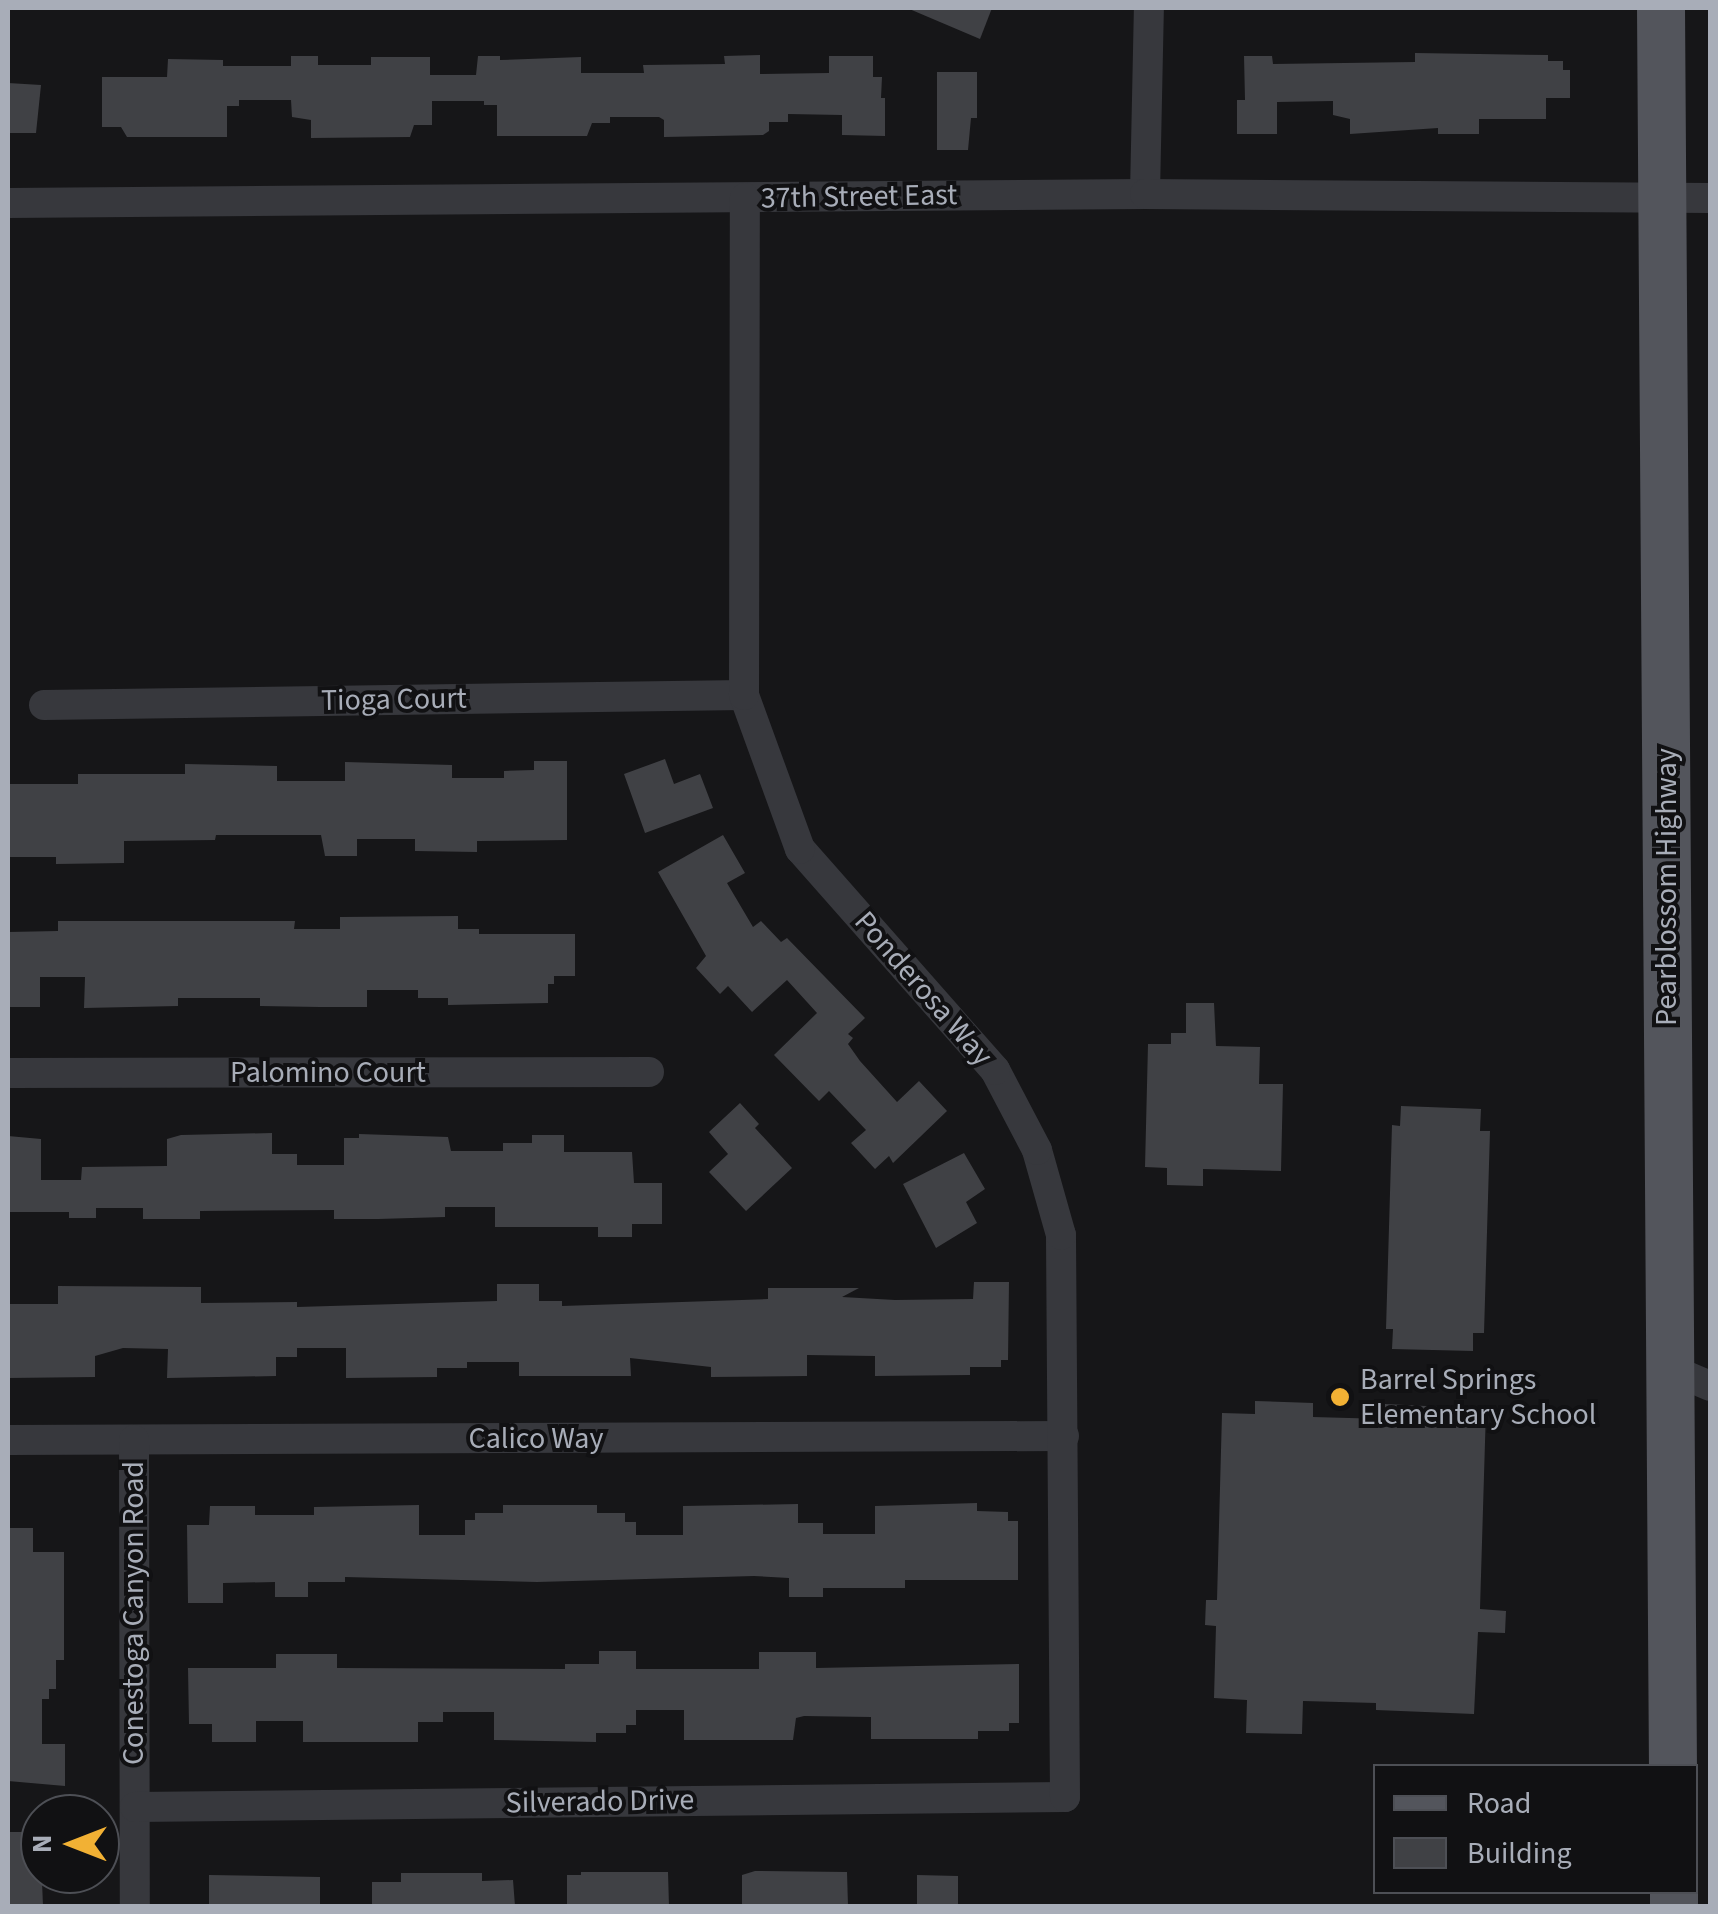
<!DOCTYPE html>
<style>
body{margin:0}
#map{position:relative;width:1718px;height:1914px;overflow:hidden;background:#161618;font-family:"Source Sans 3",sans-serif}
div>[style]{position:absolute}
.building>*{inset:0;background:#404145}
.street>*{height:30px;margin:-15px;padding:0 15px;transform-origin:15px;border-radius:15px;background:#37383d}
.primary>*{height:48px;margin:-24px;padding:0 24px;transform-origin:24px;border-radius:24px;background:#53555c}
.dots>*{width:28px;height:28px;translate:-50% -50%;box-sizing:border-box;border:5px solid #111113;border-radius:50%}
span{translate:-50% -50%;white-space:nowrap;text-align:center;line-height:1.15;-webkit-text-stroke:8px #111113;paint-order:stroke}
.street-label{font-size:30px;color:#a8adb8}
.poi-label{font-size:30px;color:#a8adb8}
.left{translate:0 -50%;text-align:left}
.frame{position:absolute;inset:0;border:10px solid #a8adb8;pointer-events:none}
.legend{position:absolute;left:1373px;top:1764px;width:325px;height:130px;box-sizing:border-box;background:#111113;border:2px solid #4d4f55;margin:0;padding:12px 18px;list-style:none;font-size:30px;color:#a8adb8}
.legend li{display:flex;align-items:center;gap:20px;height:50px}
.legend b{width:50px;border:2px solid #4d4f55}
.north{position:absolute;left:20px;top:1794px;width:100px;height:100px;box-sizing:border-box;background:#111113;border:2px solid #4d4f55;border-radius:50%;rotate:270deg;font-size:28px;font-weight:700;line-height:40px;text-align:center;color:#a8adb8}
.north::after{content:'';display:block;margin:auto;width:35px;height:45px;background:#f2b134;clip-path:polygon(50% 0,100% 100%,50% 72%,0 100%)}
</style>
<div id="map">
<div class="building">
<i style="clip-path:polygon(907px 8px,992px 8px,980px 39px)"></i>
<i style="clip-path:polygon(1415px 53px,1548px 55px,1548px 61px,1563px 61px,1563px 70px,1570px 70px,1570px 98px,1546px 98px,1546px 119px,1479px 119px,1479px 134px,1438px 134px,1438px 128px,1350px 134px,1350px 119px,1333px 115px,1333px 101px,1277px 102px,1277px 134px,1237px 134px,1237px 100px,1245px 100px,1244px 56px,1272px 56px,1273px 64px,1415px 62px)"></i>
<i style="clip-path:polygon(760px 55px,760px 74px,829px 73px,829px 56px,873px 56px,873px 77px,882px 77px,881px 98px,885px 98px,885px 136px,842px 135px,842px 115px,788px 114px,788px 122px,769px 122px,769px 131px,763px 135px,664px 137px,664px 120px,659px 117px,610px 117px,610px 123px,592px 123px,587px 136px,497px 136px,497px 105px,484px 105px,484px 101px,432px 101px,432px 125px,414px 125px,410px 137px,311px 138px,311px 120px,292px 117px,291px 100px,239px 100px,239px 106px,227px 106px,227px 137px,127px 137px,121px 127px,102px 127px,102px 77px,167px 77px,168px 59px,223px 60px,223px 66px,291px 66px,291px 56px,318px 56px,318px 65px,371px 65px,371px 57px,430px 57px,430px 75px,476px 75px,478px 56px,500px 56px,500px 60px,581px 57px,581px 73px,644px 73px,643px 65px,725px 64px,724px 56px)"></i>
<i style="clip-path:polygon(937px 72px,977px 72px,977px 118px,971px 118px,968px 150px,937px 150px)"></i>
<i style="clip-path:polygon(8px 83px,41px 85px,36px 133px,8px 133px)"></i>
<i style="clip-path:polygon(665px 759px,674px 784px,700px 774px,713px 808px,645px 833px,624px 774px)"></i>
<i style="clip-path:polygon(534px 761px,567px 761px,567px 840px,477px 841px,477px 852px,415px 851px,415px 839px,357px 839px,357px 856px,325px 856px,321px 835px,216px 835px,215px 840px,124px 841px,124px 863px,56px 864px,56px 857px,8px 857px,8px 784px,78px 784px,78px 774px,185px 774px,185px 764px,277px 766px,277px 781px,345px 781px,345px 762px,452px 765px,452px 778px,504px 778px,504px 771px,534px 770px)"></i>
<i style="clip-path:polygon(723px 835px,745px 873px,727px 883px,753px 927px,761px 921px,781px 942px,787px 938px,865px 1018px,848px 1034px,853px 1038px,848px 1044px,860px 1061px,897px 1102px,919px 1081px,947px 1111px,893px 1163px,889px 1156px,875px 1169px,851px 1143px,866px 1130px,829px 1091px,819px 1101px,774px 1055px,817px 1013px,787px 980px,752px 1012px,728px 986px,720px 994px,696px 968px,706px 956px,658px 872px)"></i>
<i style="clip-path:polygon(458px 916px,458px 929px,479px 929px,479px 934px,575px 934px,575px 976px,554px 976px,554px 984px,548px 984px,548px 1003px,448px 1005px,448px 998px,418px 998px,418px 990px,367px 990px,367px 1007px,320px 1007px,260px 1006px,260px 998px,178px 998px,178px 1006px,84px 1008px,85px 977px,40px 977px,40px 1007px,8px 1007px,8px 932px,58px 931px,58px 921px,295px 921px,294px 929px,340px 929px,340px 917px)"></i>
<i style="clip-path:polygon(1186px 1003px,1214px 1003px,1216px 1046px,1260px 1047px,1259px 1084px,1283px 1084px,1281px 1171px,1203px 1169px,1203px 1186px,1167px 1185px,1167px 1168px,1145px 1167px,1148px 1044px,1171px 1044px,1171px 1033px,1186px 1033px)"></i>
<i style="clip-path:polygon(740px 1103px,759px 1124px,755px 1128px,792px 1168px,746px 1211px,709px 1172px,728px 1154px,709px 1132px)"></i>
<i style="clip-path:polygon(1401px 1106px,1481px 1109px,1480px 1131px,1490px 1131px,1484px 1333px,1473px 1333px,1473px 1351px,1392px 1349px,1393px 1329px,1386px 1329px,1392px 1125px,1400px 1126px)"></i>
<i style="clip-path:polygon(272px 1133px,272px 1154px,297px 1154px,297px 1165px,344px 1165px,344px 1138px,359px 1138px,359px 1134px,448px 1137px,451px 1151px,503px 1151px,503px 1143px,532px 1143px,532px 1135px,564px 1135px,564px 1152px,632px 1152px,634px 1183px,662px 1183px,662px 1224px,632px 1224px,632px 1237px,598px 1237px,598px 1227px,495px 1227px,495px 1207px,445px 1207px,445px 1217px,378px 1219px,334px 1219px,334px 1210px,200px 1211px,200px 1219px,143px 1219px,143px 1208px,96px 1208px,96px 1218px,69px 1218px,69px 1212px,8px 1212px,8px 1136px,41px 1139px,41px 1180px,81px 1180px,82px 1167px,167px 1166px,167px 1139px,181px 1135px)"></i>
<i style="clip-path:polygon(964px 1153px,985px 1189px,966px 1202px,977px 1223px,936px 1248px,903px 1184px)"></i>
<i style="clip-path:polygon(974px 1282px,1009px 1282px,1008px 1360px,1001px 1360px,1001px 1367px,970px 1367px,970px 1375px,875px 1376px,875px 1356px,807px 1355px,807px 1376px,711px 1377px,711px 1367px,630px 1358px,631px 1376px,519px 1376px,519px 1362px,467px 1362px,467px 1368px,437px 1368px,437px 1377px,346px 1378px,346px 1348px,297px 1348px,297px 1357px,276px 1357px,276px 1376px,167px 1378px,168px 1349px,123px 1348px,95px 1356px,95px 1377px,8px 1378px,8px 1304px,58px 1304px,58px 1286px,201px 1287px,201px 1303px,297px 1302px,297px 1307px,497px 1301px,497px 1284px,539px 1284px,539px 1301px,562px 1301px,562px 1306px,768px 1299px,768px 1288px,859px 1288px,842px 1297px,895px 1300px,973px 1299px)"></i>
<i style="clip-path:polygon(1255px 1401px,1313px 1403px,1313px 1417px,1385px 1419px,1385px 1404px,1486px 1409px,1480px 1609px,1506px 1611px,1505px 1633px,1478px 1632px,1474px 1714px,1376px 1710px,1376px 1703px,1303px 1701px,1302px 1734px,1246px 1733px,1247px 1700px,1214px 1698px,1216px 1626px,1205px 1625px,1206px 1600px,1217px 1600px,1222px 1413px,1255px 1414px)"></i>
<i style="clip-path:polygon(977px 1503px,977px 1511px,1008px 1512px,1008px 1521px,1018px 1521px,1018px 1580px,905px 1580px,905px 1588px,823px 1588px,823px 1597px,789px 1597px,789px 1578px,754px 1576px,537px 1582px,345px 1577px,345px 1582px,308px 1582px,308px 1597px,275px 1597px,275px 1582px,223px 1583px,223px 1603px,188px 1603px,187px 1525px,209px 1525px,210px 1506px,255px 1506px,255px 1515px,314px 1515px,314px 1507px,419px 1505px,419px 1535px,465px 1535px,465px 1520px,475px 1520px,475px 1513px,503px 1513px,503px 1505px,597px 1505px,597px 1513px,625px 1513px,625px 1522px,636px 1522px,636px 1535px,683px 1535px,683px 1506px,798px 1504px,798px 1523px,823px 1523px,823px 1534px,875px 1534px,875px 1506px)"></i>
<i style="clip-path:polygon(8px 1528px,33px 1528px,33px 1552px,64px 1552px,64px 1660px,56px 1660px,56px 1689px,49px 1689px,49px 1699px,42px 1699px,42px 1744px,65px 1744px,65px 1786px,8px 1781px)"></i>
<i style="clip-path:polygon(599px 1651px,636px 1651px,636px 1669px,759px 1669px,759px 1652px,816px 1652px,816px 1668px,1019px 1664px,1019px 1723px,1009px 1723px,1009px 1731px,978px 1731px,978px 1739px,871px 1739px,871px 1717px,804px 1716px,796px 1718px,793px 1740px,684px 1740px,684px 1710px,636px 1710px,636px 1725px,626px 1725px,626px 1733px,596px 1733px,596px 1742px,494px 1740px,494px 1712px,443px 1712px,443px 1722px,418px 1722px,418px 1742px,303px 1742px,303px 1721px,256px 1721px,256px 1742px,212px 1742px,212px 1724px,189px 1724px,188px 1668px,276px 1668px,276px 1654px,337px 1654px,337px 1668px,565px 1669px,565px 1664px,599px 1664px)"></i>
<i style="clip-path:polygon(8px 1832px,40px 1832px,43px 1906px,8px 1906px)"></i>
<i style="clip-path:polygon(755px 1871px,847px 1872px,848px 1906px,742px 1906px,742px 1875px)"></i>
<i style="clip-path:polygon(581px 1872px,668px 1872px,669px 1906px,567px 1906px,567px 1875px,581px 1875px)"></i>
<i style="clip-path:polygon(401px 1873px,482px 1873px,482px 1881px,513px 1880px,515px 1906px,372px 1906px,372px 1882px,401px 1882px)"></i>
<i style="clip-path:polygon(209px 1875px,320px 1877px,320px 1906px,209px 1906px)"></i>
<i style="clip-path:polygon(917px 1875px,958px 1876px,958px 1906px,917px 1906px)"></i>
</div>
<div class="street">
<i style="left:1145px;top:194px;width:186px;rotate:-88.8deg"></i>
<i style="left:8px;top:203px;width:1137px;rotate:-0.45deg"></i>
<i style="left:1145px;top:194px;width:565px;rotate:0.41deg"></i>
<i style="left:44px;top:705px;width:700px;rotate:-0.82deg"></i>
<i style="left:8px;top:1073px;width:641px;rotate:-0.09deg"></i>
<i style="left:1670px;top:1369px;width:43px;rotate:23deg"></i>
<i style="left:8px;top:1440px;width:1056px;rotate:-0.22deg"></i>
<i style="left:134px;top:1440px;width:466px;rotate:89.9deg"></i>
<i style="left:135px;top:1807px;width:930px;rotate:-0.62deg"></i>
<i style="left:1065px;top:1797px;width:562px;rotate:-90.41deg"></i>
<i style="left:1061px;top:1235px;width:88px;rotate:-105.8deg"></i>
<i style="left:1037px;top:1150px;width:90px;rotate:-117.7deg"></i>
<i style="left:995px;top:1070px;width:295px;rotate:-131.4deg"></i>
<i style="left:800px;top:849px;width:164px;rotate:-110deg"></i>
<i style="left:744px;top:695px;width:497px;rotate:-89.9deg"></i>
</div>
<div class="primary">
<i style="left:1661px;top:8px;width:1758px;rotate:89.61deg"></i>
<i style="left:1674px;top:1892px;width:14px;rotate:90deg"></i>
</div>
<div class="dots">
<i style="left:1340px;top:1397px;background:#f2b134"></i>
</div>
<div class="street-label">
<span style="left:859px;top:197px;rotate:-1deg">37th Street East</span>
<span style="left:394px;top:700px;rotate:-1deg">Tioga Court</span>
<span style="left:1667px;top:887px;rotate:-90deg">Pearblossom Highway</span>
<span style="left:923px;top:989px;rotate:49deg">Ponderosa Way</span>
<span style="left:328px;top:1073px">Palomino Court</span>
<span style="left:536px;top:1439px">Calico Way</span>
<span style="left:134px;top:1613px;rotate:-90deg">Conestoga Canyon Road</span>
<span style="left:600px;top:1802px;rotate:-1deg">Silverado Drive</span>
</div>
<div class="poi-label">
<span class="left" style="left:1360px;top:1397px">Barrel Springs<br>Elementary School</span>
</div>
<div class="frame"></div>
<ul class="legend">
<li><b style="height:12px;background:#53555c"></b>Road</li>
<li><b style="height:28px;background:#404145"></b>Building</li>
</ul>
<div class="north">N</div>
</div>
